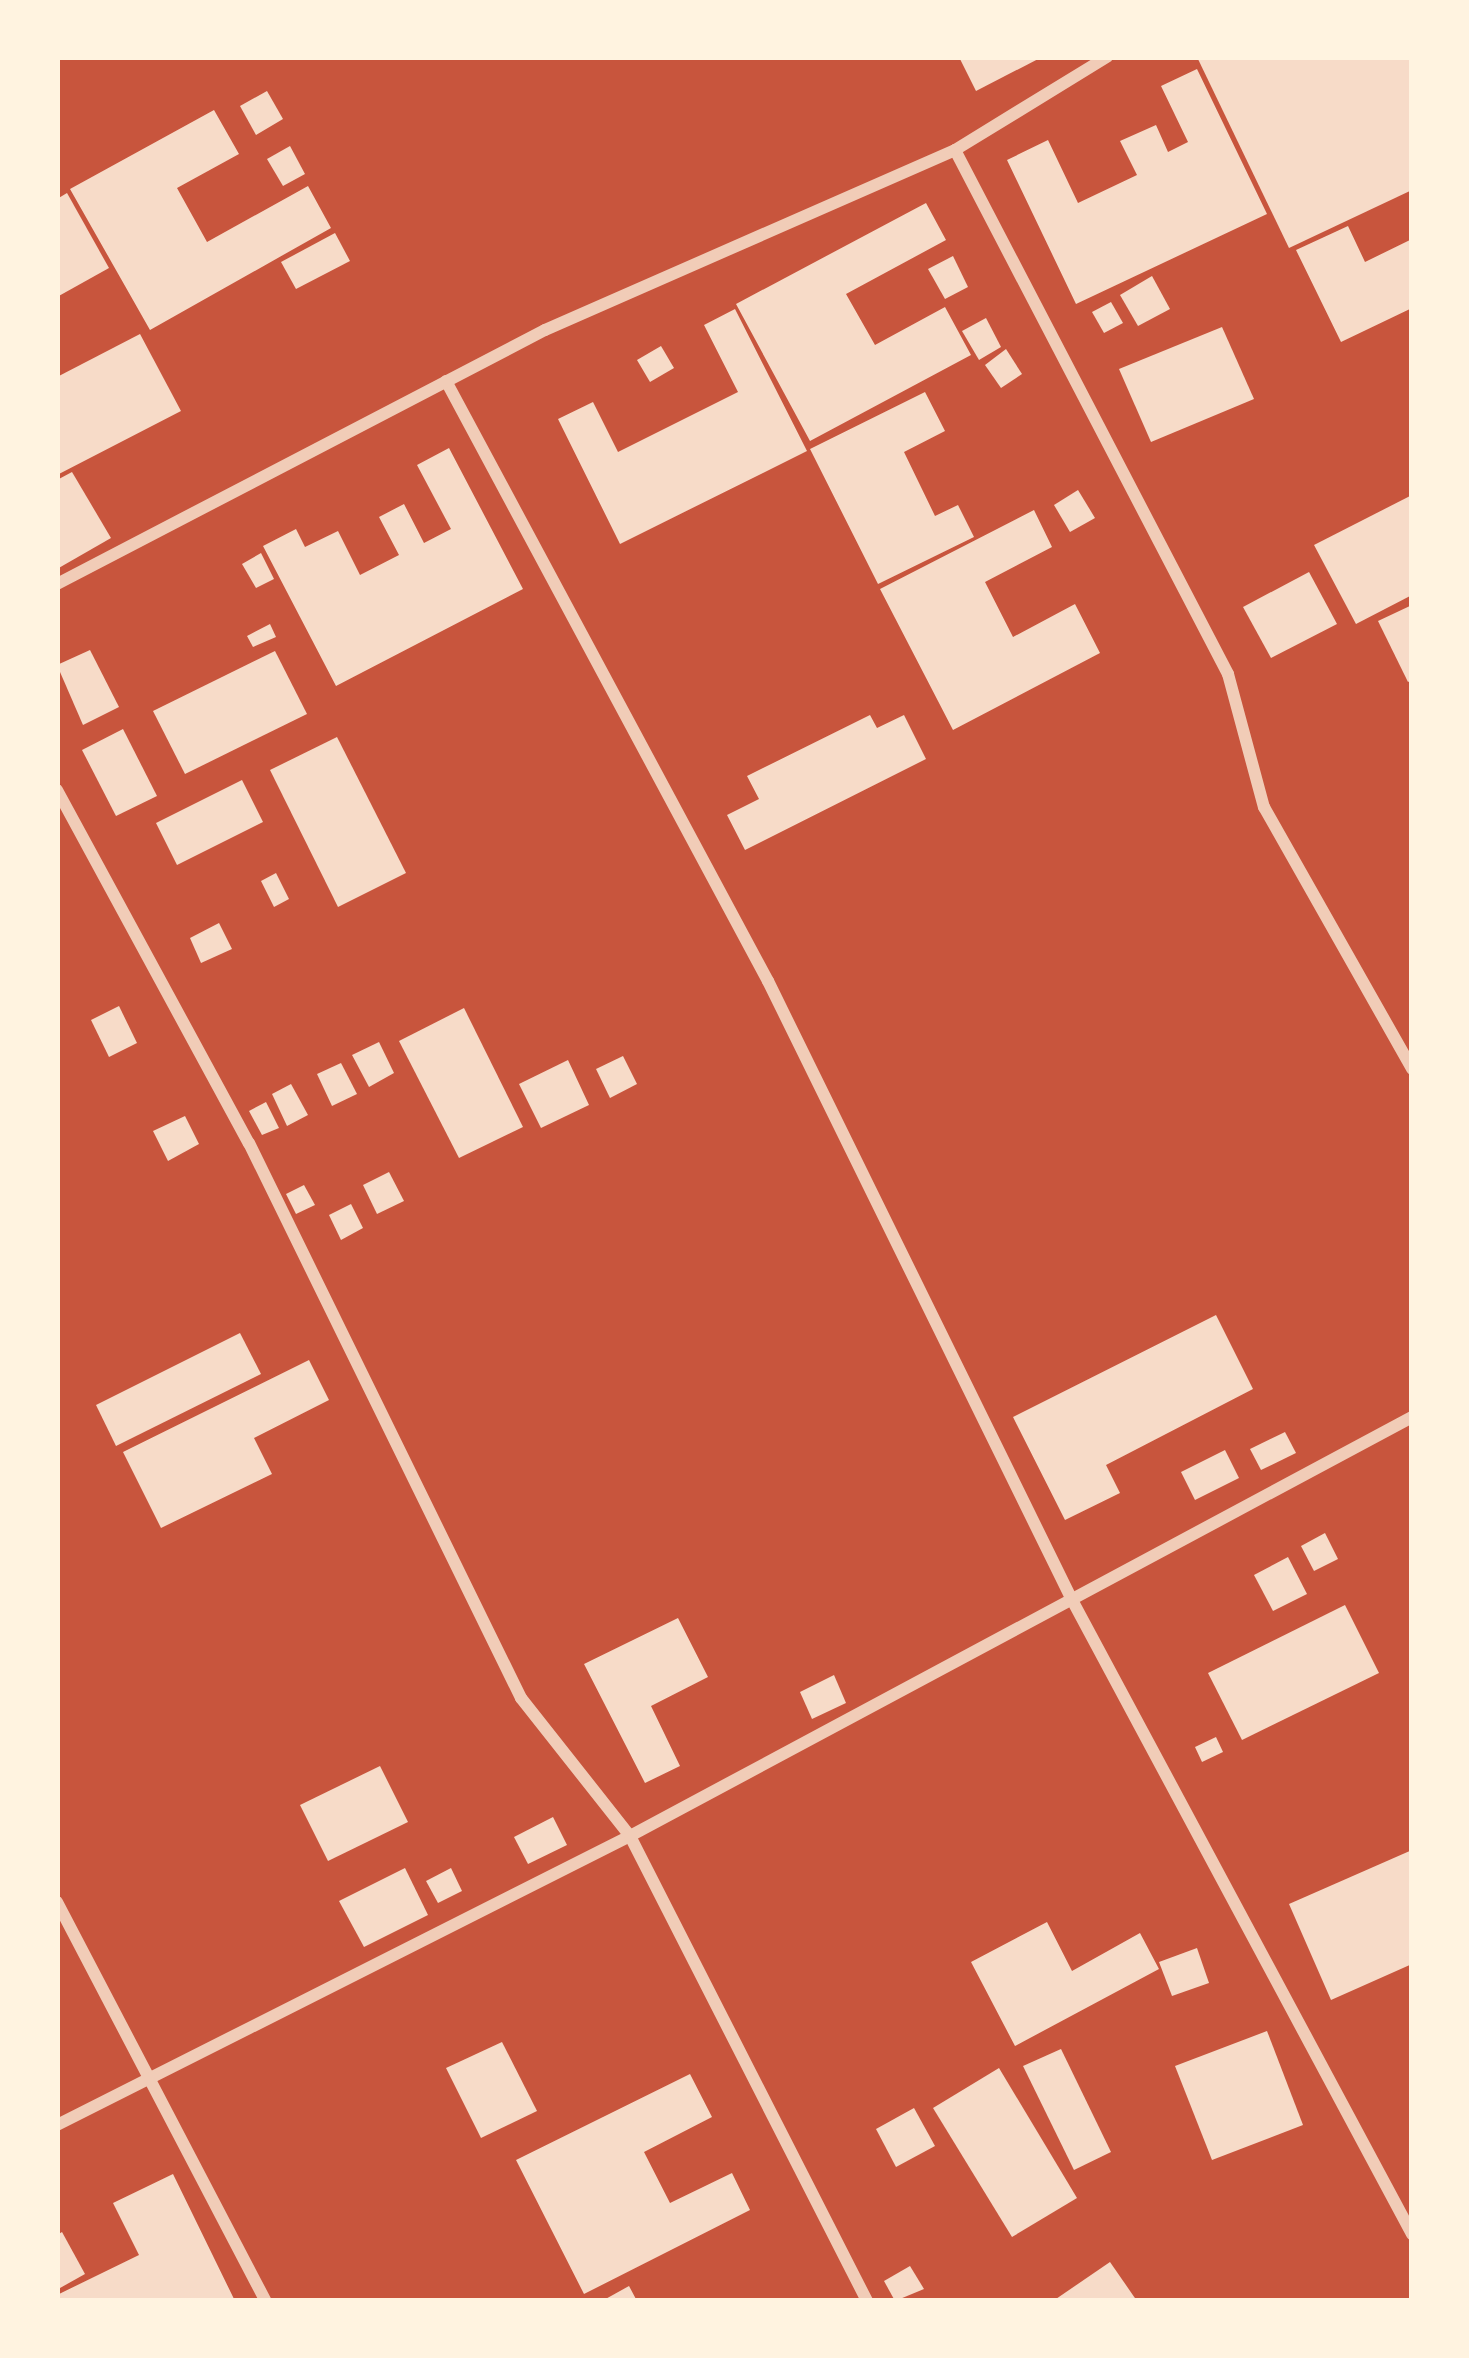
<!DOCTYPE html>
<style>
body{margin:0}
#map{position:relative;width:1469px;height:2358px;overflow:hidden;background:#c8553d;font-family:Karla,sans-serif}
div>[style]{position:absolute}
.building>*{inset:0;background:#f7dbc8}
.minor>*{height:12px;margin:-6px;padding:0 6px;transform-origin:6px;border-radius:6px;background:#f1ccb7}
span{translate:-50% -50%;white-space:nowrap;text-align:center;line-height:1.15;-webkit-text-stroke:10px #fff3e0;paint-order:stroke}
.frame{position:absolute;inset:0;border:60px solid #fff3e0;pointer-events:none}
</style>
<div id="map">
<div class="building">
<i style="clip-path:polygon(959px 57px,1042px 57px,976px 91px)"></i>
<i style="clip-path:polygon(1197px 57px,1412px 57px,1412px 190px,1289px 248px)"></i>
<i style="clip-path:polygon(1197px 69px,1267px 214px,1076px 304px,1007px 160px,1048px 140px,1078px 203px,1137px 175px,1120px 141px,1156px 125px,1168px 152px,1188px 142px,1161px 86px)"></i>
<i style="clip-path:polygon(267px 91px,283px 119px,256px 135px,240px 106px)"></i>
<i style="clip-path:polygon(214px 110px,239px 154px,177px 188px,207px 242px,308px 186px,331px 228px,150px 330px,70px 189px)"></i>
<i style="clip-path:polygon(290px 146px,305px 174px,283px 186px,267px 159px)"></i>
<i style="clip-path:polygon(67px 193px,109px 268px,57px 297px,57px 199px)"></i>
<i style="clip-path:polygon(926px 203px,946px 240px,846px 294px,875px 345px,945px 307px,971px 355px,810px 441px,736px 304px)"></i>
<i style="clip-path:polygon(1348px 226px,1365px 262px,1412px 239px,1412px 308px,1341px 342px,1296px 250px)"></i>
<i style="clip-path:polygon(335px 233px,350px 261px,296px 289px,281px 262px)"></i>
<i style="clip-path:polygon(953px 256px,968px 287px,945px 299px,928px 269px)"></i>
<i style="clip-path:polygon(1152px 276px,1170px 309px,1138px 326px,1120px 295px)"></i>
<i style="clip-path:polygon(1111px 302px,1123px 323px,1104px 333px,1092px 312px)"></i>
<i style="clip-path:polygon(735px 309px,807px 451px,620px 544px,558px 419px,593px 402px,618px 452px,738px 392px,704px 325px)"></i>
<i style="clip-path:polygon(986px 318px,1001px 347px,979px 360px,962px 331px)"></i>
<i style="clip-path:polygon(1222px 327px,1254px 399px,1151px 442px,1119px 369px)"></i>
<i style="clip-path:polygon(140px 334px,181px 411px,57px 475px,57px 377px)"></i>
<i style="clip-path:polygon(661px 346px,674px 368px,650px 382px,637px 360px)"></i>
<i style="clip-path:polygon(1006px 349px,1022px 374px,1001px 388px,985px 365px)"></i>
<i style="clip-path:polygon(925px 392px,945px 431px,904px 452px,935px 516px,958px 505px,974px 537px,878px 584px,810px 449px)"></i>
<i style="clip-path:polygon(449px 448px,523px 589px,336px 686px,263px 546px,296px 529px,305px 547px,338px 531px,360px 575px,399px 555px,379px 517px,404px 504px,424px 543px,451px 529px,417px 465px)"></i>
<i style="clip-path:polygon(72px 472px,111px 538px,57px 569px,57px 480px)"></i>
<i style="clip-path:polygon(1078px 490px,1095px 518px,1070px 532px,1054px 505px)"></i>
<i style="clip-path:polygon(1412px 495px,1412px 595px,1356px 624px,1314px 545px)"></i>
<i style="clip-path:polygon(1034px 510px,1052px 547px,985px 582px,1013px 637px,1075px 604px,1100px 653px,953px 730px,880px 589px)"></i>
<i style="clip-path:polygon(261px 553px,274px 579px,256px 588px,242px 564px)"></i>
<i style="clip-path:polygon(1309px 572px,1337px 624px,1271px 658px,1243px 607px)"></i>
<i style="clip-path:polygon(1412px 605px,1412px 680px,1408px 682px,1378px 621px)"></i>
<i style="clip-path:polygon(270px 624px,276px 637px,253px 647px,247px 636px)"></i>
<i style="clip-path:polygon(90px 650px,119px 707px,83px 725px,57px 665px)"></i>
<i style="clip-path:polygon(275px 651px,307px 714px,185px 774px,153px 711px)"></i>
<i style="clip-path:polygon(870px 715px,877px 728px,904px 715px,926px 759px,745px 850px,727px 815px,759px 799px,747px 776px)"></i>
<i style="clip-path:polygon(123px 729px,157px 796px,116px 816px,82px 750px)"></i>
<i style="clip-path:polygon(337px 737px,406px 873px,338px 907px,270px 770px)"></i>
<i style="clip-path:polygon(242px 780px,263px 822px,177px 865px,156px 823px)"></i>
<i style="clip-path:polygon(276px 873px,289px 899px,274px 907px,261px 881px)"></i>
<i style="clip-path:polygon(219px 923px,232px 949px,201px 963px,190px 938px)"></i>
<i style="clip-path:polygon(119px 1006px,137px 1043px,109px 1057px,91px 1020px)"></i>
<i style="clip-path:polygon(464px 1008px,523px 1127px,459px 1158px,399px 1041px)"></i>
<i style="clip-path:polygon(379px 1042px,394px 1073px,369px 1087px,352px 1055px)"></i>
<i style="clip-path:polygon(623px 1056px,637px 1084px,610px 1098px,596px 1069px)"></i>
<i style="clip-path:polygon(568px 1060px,589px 1105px,541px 1128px,519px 1084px)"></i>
<i style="clip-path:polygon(341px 1063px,357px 1094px,332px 1106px,317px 1074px)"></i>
<i style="clip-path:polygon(291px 1084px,308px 1115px,287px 1126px,272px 1094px)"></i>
<i style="clip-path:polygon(266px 1102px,279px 1128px,262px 1135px,249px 1111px)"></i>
<i style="clip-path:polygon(185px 1116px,199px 1144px,168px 1161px,153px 1131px)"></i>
<i style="clip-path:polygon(389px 1172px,404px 1201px,377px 1214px,363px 1185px)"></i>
<i style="clip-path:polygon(304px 1185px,315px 1205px,296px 1214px,286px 1194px)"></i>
<i style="clip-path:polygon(351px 1204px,363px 1228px,341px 1240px,329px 1215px)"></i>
<i style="clip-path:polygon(1216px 1315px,1253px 1389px,1106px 1465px,1120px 1493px,1065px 1520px,1013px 1417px)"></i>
<i style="clip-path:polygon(240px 1333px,261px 1374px,116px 1446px,96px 1405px)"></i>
<i style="clip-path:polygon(309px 1360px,329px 1400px,254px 1438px,272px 1474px,161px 1528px,123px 1452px)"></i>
<i style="clip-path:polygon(1285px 1432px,1296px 1453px,1261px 1470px,1250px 1449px)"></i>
<i style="clip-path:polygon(1225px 1450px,1239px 1478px,1195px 1500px,1181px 1472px)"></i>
<i style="clip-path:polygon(1325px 1533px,1338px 1559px,1314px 1571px,1301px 1546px)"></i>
<i style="clip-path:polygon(1288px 1557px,1307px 1594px,1273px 1611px,1254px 1575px)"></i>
<i style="clip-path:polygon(1345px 1605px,1379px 1673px,1242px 1740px,1208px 1673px)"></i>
<i style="clip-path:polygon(678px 1618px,708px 1677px,651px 1706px,680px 1766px,645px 1783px,584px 1664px)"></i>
<i style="clip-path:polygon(834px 1675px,846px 1703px,812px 1719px,800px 1692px)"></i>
<i style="clip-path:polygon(1216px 1737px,1223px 1752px,1202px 1762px,1195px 1747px)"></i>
<i style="clip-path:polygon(380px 1766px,408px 1822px,328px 1861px,300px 1805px)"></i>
<i style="clip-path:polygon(553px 1817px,567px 1845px,528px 1864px,514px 1837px)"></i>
<i style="clip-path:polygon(1412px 1850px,1412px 1964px,1331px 2000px,1289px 1904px)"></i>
<i style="clip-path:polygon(405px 1868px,428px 1915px,364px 1947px,339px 1901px)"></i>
<i style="clip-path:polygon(451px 1868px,462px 1891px,438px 1903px,426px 1881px)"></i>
<i style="clip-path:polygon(1047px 1922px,1072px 1971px,1140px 1933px,1159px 1969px,1015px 2046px,971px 1962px)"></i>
<i style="clip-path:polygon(1197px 1948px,1209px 1983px,1172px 1996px,1159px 1962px)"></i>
<i style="clip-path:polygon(1267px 2031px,1303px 2125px,1212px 2160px,1175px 2066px)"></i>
<i style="clip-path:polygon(502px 2042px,537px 2111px,481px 2138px,446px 2068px)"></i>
<i style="clip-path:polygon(1061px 2049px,1111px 2152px,1074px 2170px,1023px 2066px)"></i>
<i style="clip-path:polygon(999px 2068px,1077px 2198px,1012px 2237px,933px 2108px)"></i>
<i style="clip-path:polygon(690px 2074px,712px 2117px,644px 2152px,670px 2203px,732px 2173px,750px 2210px,584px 2294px,516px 2160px)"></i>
<i style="clip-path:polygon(914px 2108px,935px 2146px,896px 2167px,876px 2129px)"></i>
<i style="clip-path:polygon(173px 2174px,235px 2301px,57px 2301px,57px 2295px,139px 2255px,113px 2203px)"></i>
<i style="clip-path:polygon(62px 2232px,85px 2274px,60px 2288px,57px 2235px)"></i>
<i style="clip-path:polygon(1110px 2262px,1137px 2301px,1053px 2301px)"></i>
<i style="clip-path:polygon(910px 2266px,924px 2289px,895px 2301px,884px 2281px)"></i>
<i style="clip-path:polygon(629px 2286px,637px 2301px,602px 2301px)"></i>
</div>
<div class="minor">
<i style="left:955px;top:150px;width:591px;rotate:62.48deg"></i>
<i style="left:1228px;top:674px;width:138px;rotate:74.9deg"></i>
<i style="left:1264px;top:807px;width:301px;rotate:60.5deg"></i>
<i style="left:446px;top:381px;width:681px;rotate:61.78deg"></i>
<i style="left:768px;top:981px;width:687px;rotate:63.84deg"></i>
<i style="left:1071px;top:1598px;width:722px;rotate:61.8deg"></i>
<i style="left:57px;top:584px;width:550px;rotate:-27.5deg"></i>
<i style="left:545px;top:330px;width:448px;rotate:-23.7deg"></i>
<i style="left:955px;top:150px;width:178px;rotate:-31.5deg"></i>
<i style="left:57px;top:790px;width:402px;rotate:61.5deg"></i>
<i style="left:249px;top:1143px;width:618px;rotate:63.89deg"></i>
<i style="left:521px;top:1698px;width:176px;rotate:51.7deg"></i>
<i style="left:630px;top:1836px;width:522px;rotate:62.99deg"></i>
<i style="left:57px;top:1902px;width:450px;rotate:62.4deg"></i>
<i style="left:57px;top:2125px;width:642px;rotate:-26.76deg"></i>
<i style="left:630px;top:1836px;width:887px;rotate:-28.18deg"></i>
</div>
<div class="frame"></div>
</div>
